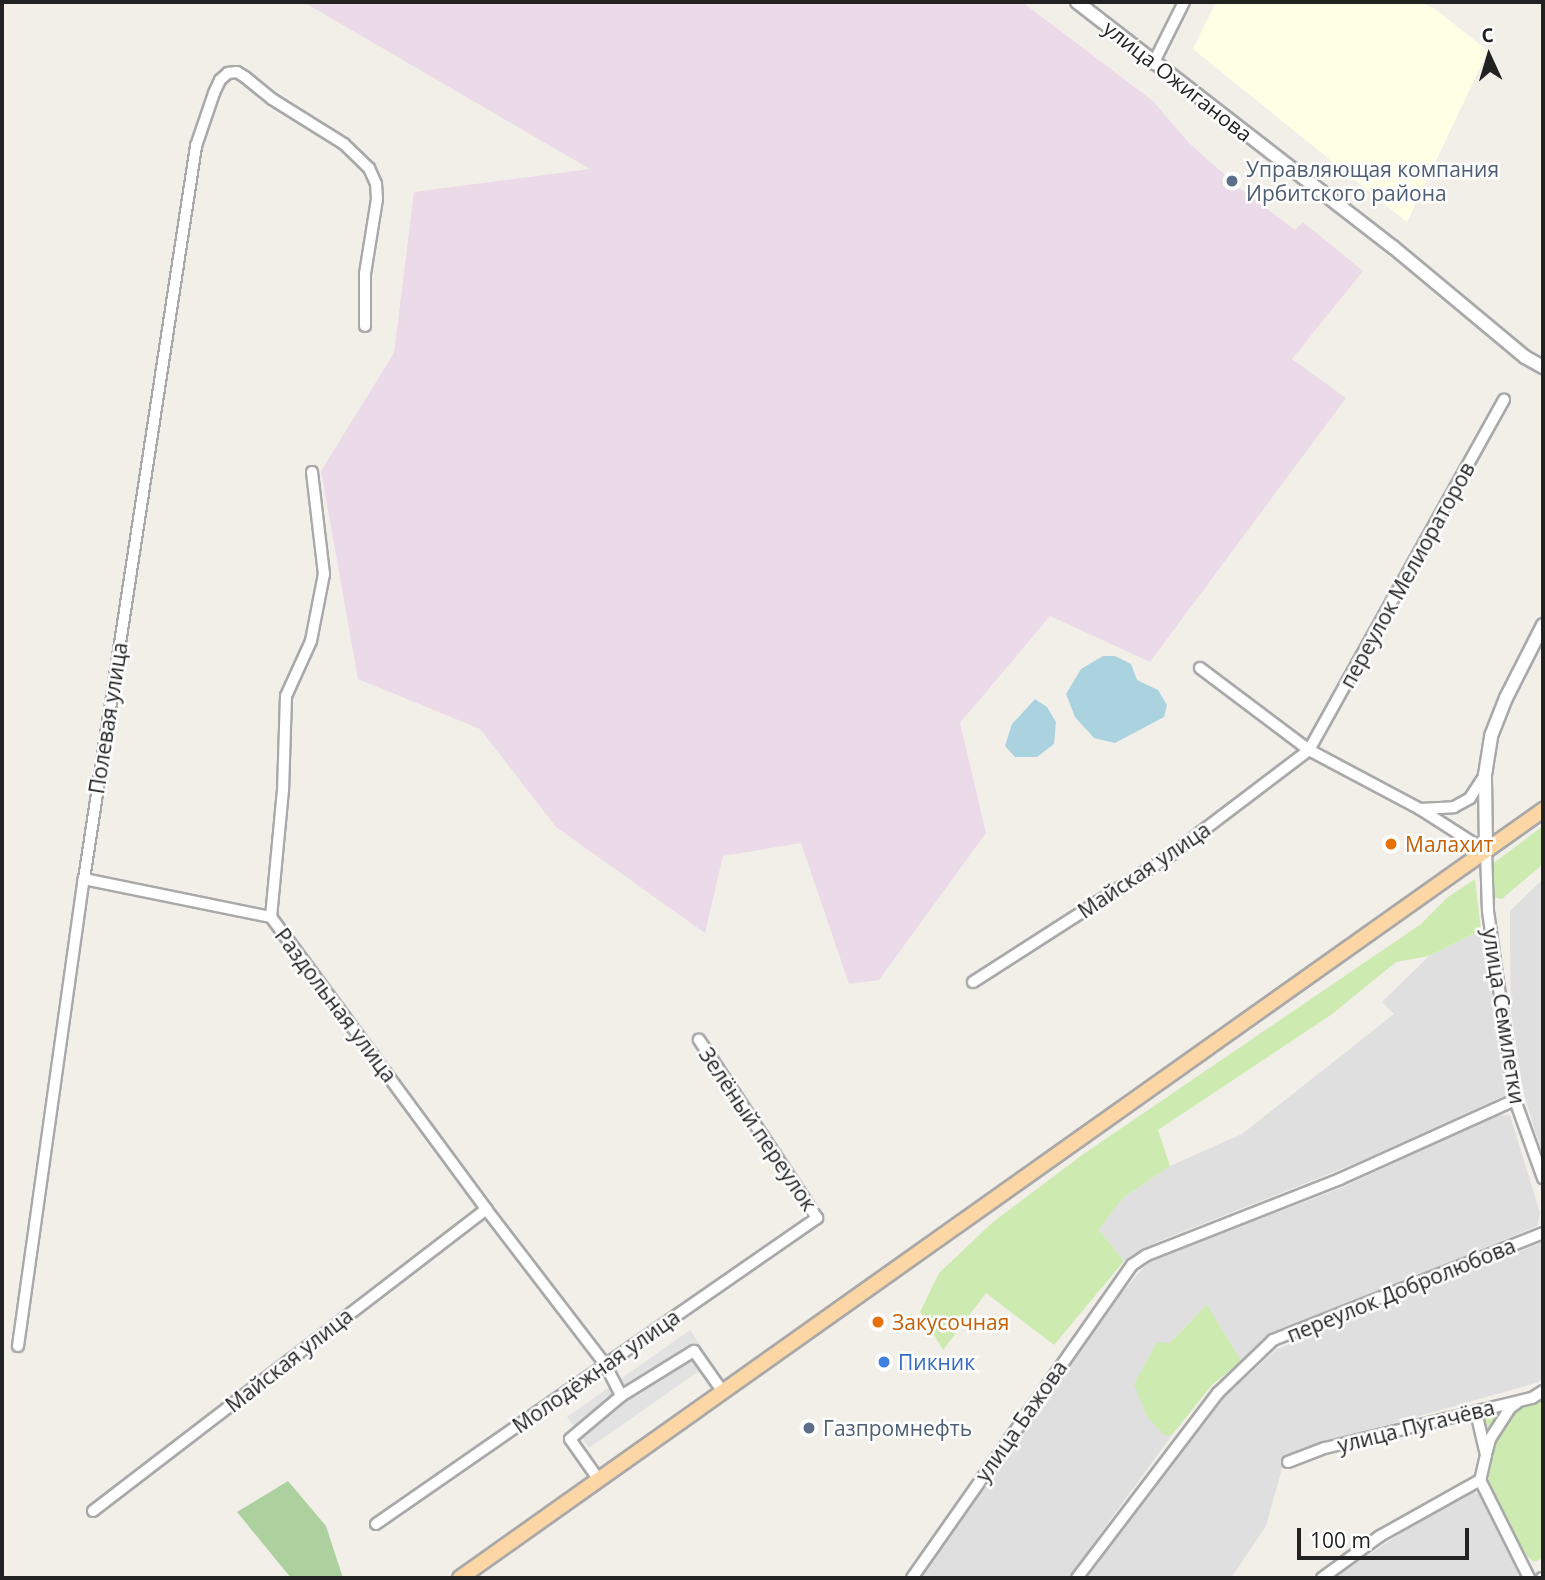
<!DOCTYPE html>
<meta charset="utf-8">
<style>
body{margin:0}
#map{position:relative;width:1545px;height:1580px;overflow:hidden;background:#f2efe9;font-family:"Open Sans",sans-serif}
div>[style]{position:absolute}
.residential>*{inset:0;background:#e0dfdf}
.industrial>*{inset:0;background:#ebdbe8}
.education>*{inset:0;background:#ffffe5}
.grass>*{inset:0;background:#cdebb0}
.forest>*{inset:0;background:#add19e}
.parking>*{inset:0;background:#e2e2e2}
.water>*{inset:0;background:#aad3df}
.roads{filter:drop-shadow(2px 0 #a9a9a9) drop-shadow(-2px 0 #a9a9a9) drop-shadow(0 2px #a9a9a9) drop-shadow(0 -2px #a9a9a9)}
.minor>*{height:10px;margin:-5px;padding:0 5px;transform-origin:5px;border-radius:5px;background:#fff}
.tertiary>*{height:12px;margin:-6px;padding:0 6px;transform-origin:6px;border-radius:6px;background:#fff}
.primary>*{height:14px;margin:-7px;padding:0 7px;transform-origin:7px;border-radius:7px;background:#fcd6a4}
.dots>*{width:19px;height:19px;translate:-50% -50%;box-sizing:border-box;border:4px solid #fff;border-radius:50%}
span{translate:-50% -50%;white-space:nowrap;text-align:center;line-height:1.15;-webkit-text-stroke:5px #fff;paint-order:stroke}
.street-label{font-size:21px;color:#222}
.service-label{font-size:21px;color:#4e5e75}
.left{translate:0 -50%;text-align:left}
.food-label{font-size:21px;color:#c56008}
.shop-label{font-size:21px;color:#366cbe}
.frame{position:absolute;inset:0;border:4px solid #222;pointer-events:none}
.north{position:absolute;left:1454px;top:21px;width:70px;height:70px;-webkit-text-stroke:5px #fff;paint-order:stroke;rotate:356deg;font-size:19px;font-weight:700;line-height:28px;text-align:center;color:#222}
.north::after{content:'';display:block;margin:auto;width:24px;height:32px;background:#222;clip-path:polygon(50% 0,100% 100%,50% 72%,0 100%)}
.scale{position:absolute;left:1297px;top:1528px;width:172px;height:32px;box-sizing:border-box;border:4px solid #222;border-top:0;padding-left:9px;font-size:21px;line-height:24px;white-space:nowrap;color:#222;-webkit-text-stroke:5px #fff;paint-order:stroke}
</style>
<div id="map">
<div class="residential">
<i style="clip-path:polygon(1543px 879px,1543px 1157px,1523px 1091px,1511px 1012px,1510px 951px,1510px 911px)"></i>
<i style="clip-path:polygon(1481px 930px,1508px 1094px,1354px 1164px,1159px 1241px,1124px 1261px,1099px 1230px,1122px 1199px,1170px 1166px,1242px 1134px,1394px 1014px,1382px 1002px,1429px 956px)"></i>
<i style="clip-path:polygon(1510px 1115px,1540px 1213px,1537px 1226px,1271px 1335px,1241px 1361px,1207px 1304px,1170px 1343px,1164px 1435px,1172px 1435px,1068px 1578px,919px 1578px,1109px 1308px,1150px 1260px,1341px 1188px,1492px 1116px)"></i>
<i style="clip-path:polygon(1543px 1242px,1543px 1377px,1539px 1382px,1286px 1454px,1266px 1526px,1231px 1578px,1087px 1578px,1218px 1403px,1277px 1349px)"></i>
<i style="clip-path:polygon(1470px 1491px,1480px 1494px,1519px 1575px,1517px 1578px,1334px 1578px,1452px 1499px)"></i>
</div>
<div class="industrial">
<i style="clip-path:polygon(1022px 2px,1153px 101px,1189px 143px,1242px 190px,1295px 230px,1303px 222px,1363px 271px,1292px 359px,1346px 398px,1150px 662px,1050px 616px,960px 723px,986px 833px,879px 980px,849px 984px,801px 843px,723px 856px,705px 933px,556px 827px,480px 729px,358px 679px,321px 471px,394px 353px,414px 192px,590px 169px,305px 3px)"></i>
</div>
<div class="education">
<i style="clip-path:polygon(1216px 2px,1419px 2px,1435px 9px,1488px 51px,1407px 222px,1193px 49px)"></i>
</div>
<div class="grass">
<i style="clip-path:polygon(1543px 826px,1543px 864px,1502px 899px,1493px 897px,1487px 868px)"></i>
<i style="clip-path:polygon(1475px 879px,1481px 930px,1429px 956px,1396px 962px,1331px 1015px,1158px 1130px,1170px 1166px,1122px 1199px,1099px 1230px,1124px 1261px,1054px 1345px,986px 1293px,943px 1350px,920px 1312px,939px 1273px,993px 1222px,1082px 1155px,1421px 924px,1448px 897px)"></i>
<i style="clip-path:polygon(1207px 1304px,1241px 1361px,1212px 1385px,1172px 1435px,1164px 1435px,1147px 1417px,1134px 1384px,1157px 1342px,1170px 1343px)"></i>
<i style="clip-path:polygon(1543px 1396px,1543px 1558px,1534px 1562px,1524px 1554px,1504px 1520px,1488px 1484px,1490px 1461px,1484px 1417px,1490px 1410px,1515px 1410px)"></i>
</div>
<div class="forest">
<i style="clip-path:polygon(288px 1481px,326px 1526px,343px 1578px,291px 1578px,237px 1512px)"></i>
</div>
<div class="parking">
<i style="clip-path:polygon(690px 1330px,712px 1362px,589px 1448px,567px 1417px)"></i>
</div>
<div class="water">
<i style="clip-path:polygon(1103px 656px,1115px 656px,1131px 664px,1137px 680px,1158px 690px,1167px 705px,1164px 717px,1115px 743px,1094px 738px,1075px 717px,1066px 694px,1081px 669px)"></i>
<i style="clip-path:polygon(1035px 699px,1047px 707px,1056px 722px,1054px 744px,1037px 757px,1015px 757px,1005px 746px,1012px 724px)"></i>
</div>
<div class="roads">
<div class="minor">
<i style="left:1153px;top:64px;width:69px;rotate:-63.4deg"></i>
<i style="left:312px;top:472px;width:103px;rotate:83.3deg"></i>
<i style="left:324px;top:574px;width:68px;rotate:101deg"></i>
<i style="left:311px;top:641px;width:60px;rotate:114.4deg"></i>
<i style="left:286px;top:696px;width:94px;rotate:91.8deg"></i>
<i style="left:283px;top:790px;width:128px;rotate:95.4deg"></i>
<i style="left:271px;top:917px;width:363px;rotate:53.6deg"></i>
<i style="left:486px;top:1209px;width:195px;rotate:52.5deg"></i>
<i style="left:605px;top:1364px;width:36px;rotate:63deg"></i>
<i style="left:1200px;top:668px;width:136px;rotate:37deg"></i>
<i style="left:1309px;top:750px;width:126px;rotate:28deg"></i>
<i style="left:1420px;top:809px;width:78px;rotate:32.5deg"></i>
<i style="left:1486px;top:851px;width:60px;rotate:88.1deg"></i>
<i style="left:1488px;top:911px;width:191px;rotate:81.9deg"></i>
<i style="left:1515px;top:1100px;width:83px;rotate:70.3deg"></i>
<i style="left:1420px;top:809px;width:34px;rotate:-3deg"></i>
<i style="left:1454px;top:807px;width:18px;rotate:-29deg"></i>
<i style="left:1470px;top:798px;width:27px;rotate:-57deg"></i>
<i style="left:84px;top:879px;width:191px;rotate:11.5deg"></i>
<i style="left:973px;top:982px;width:237px;rotate:-32.7deg"></i>
<i style="left:1172px;top:854px;width:172px;rotate:-37.2deg"></i>
<i style="left:1309px;top:750px;width:401px;rotate:-60.9deg"></i>
<i style="left:18px;top:1346px;width:472px;rotate:-82deg"></i>
<i style="left:84px;top:879px;width:742px;rotate:-81.31deg"></i>
<i style="left:196px;top:146px;width:56px;rotate:-71.2deg"></i>
<i style="left:214px;top:93px;width:14px;rotate:-65deg"></i>
<i style="left:220px;top:80px;width:11px;rotate:-41deg"></i>
<i style="left:228px;top:73px;width:9px;rotate:-6deg"></i>
<i style="left:237px;top:72px;width:9px;rotate:32deg"></i>
<i style="left:245px;top:77px;width:35px;rotate:39deg"></i>
<i style="left:272px;top:99px;width:85px;rotate:32deg"></i>
<i style="left:344px;top:144px;width:35px;rotate:44deg"></i>
<i style="left:369px;top:168px;width:17px;rotate:66deg"></i>
<i style="left:376px;top:184px;width:15px;rotate:86deg"></i>
<i style="left:377px;top:199px;width:76px;rotate:99.1deg"></i>
<i style="left:365px;top:274px;width:52px;rotate:90deg"></i>
<i style="left:1476px;top:1412px;width:44px;rotate:76.9deg"></i>
<i style="left:1486px;top:1455px;width:26px;rotate:103deg"></i>
<i style="left:1480px;top:1480px;width:110px;rotate:63.4deg"></i>
<i style="left:1487px;top:1451px;width:12px;rotate:-76deg"></i>
<i style="left:1490px;top:1439px;width:38px;rotate:-57deg"></i>
<i style="left:1511px;top:1407px;width:7px;rotate:-34deg"></i>
<i style="left:1288px;top:1462px;width:40px;rotate:-21deg"></i>
<i style="left:1325px;top:1448px;width:213px;rotate:-13.6deg"></i>
<i style="left:1532px;top:1398px;width:13px;rotate:-32deg"></i>
<i style="left:599px;top:1480px;width:50px;rotate:-125.3deg"></i>
<i style="left:570px;top:1439px;width:67px;rotate:-40.1deg"></i>
<i style="left:621px;top:1396px;width:86px;rotate:-31.7deg"></i>
<i style="left:694px;top:1351px;width:50px;rotate:54.7deg"></i>
<i style="left:93px;top:1511px;width:496px;rotate:-37.5deg"></i>
<i style="left:376px;top:1524px;width:537px;rotate:-34.76deg"></i>
<i style="left:817px;top:1218px;width:214px;rotate:-123.5deg"></i>
<i style="left:912px;top:1578px;width:383px;rotate:-54.9deg"></i>
<i style="left:1132px;top:1265px;width:18px;rotate:-34deg"></i>
<i style="left:1147px;top:1255px;width:207px;rotate:-21.5deg"></i>
<i style="left:1340px;top:1179px;width:192px;rotate:-24.3deg"></i>
<i style="left:1077px;top:1578px;width:233px;rotate:-52.7deg"></i>
<i style="left:1218px;top:1393px;width:76px;rotate:-43.9deg"></i>
<i style="left:1273px;top:1340px;width:290px;rotate:-21.6deg"></i>
<i style="left:1322px;top:1578px;width:72px;rotate:-35.9deg"></i>
<i style="left:1380px;top:1536px;width:115px;rotate:-29.2deg"></i>
<i style="left:1542px;top:1578px;width:1px"></i>
</div>
<div class="tertiary">
<i style="left:1077px;top:2px;width:400px;rotate:37.8deg"></i>
<i style="left:1393px;top:247px;width:172px;rotate:39.8deg"></i>
<i style="left:1525px;top:357px;width:21px;rotate:29deg"></i>
<i style="left:1486px;top:851px;width:76px;rotate:-90.8deg"></i>
<i style="left:1485px;top:775px;width:39px;rotate:-81deg"></i>
<i style="left:1491px;top:736px;width:41px;rotate:-68.5deg"></i>
<i style="left:1506px;top:698px;width:82px;rotate:-63.1deg"></i>
</div>
<div class="primary">
<i style="left:460px;top:1578px;width:1328px;rotate:-35.34deg"></i>
</div>
</div>
<div class="dots">
<i style="left:1232px;top:181px;background:#5c6f8a"></i>
<i style="left:1391px;top:844px;background:#e8710a"></i>
<i style="left:878px;top:1322px;background:#e8710a"></i>
<i style="left:884px;top:1362px;background:#3f7fe0"></i>
<i style="left:809px;top:1428px;background:#5c6f8a"></i>
</div>
<div class="street-label">
<span style="left:1178px;top:81px;rotate:38deg">улица Ожиганова</span>
<span style="left:1407px;top:575px;rotate:-61deg">переулок Мелиораторов</span>
<span style="left:108px;top:718px;rotate:-81deg">Полевая улица</span>
<span style="left:1144px;top:870px;rotate:-34deg">Майская улица</span>
<span style="left:336px;top:1005px;rotate:53deg">Раздольная улица</span>
<span style="left:1504px;top:1016px;rotate:81deg">улица Семилетки</span>
<span style="left:758px;top:1129px;rotate:56deg">Зелёный переулок</span>
<span style="left:1401px;top:1290px;rotate:-22deg">переулок Добролюбова</span>
<span style="left:289px;top:1360px;rotate:-38deg">Майская улица</span>
<span style="left:596px;top:1371px;rotate:-35deg">Молодёжная улица</span>
<span style="left:1021px;top:1421px;rotate:-55deg">улица Бажова</span>
<span style="left:1416px;top:1426px;rotate:-14deg">улица Пугачёва</span>
</div>
<div class="service-label">
<span class="left" style="left:1246px;top:181px">Управляющая компания<br>Ирбитского района</span>
<span class="left" style="left:823px;top:1428px">Газпромнефть</span>
</div>
<div class="food-label">
<span class="left" style="left:1405px;top:844px">Малахит</span>
<span class="left" style="left:892px;top:1322px">Закусочная</span>
</div>
<div class="shop-label">
<span class="left" style="left:898px;top:1362px">Пикник</span>
</div>
<div class="frame"></div>
<div class="north">С</div>
<div class="scale">100 m</div>
</div>
